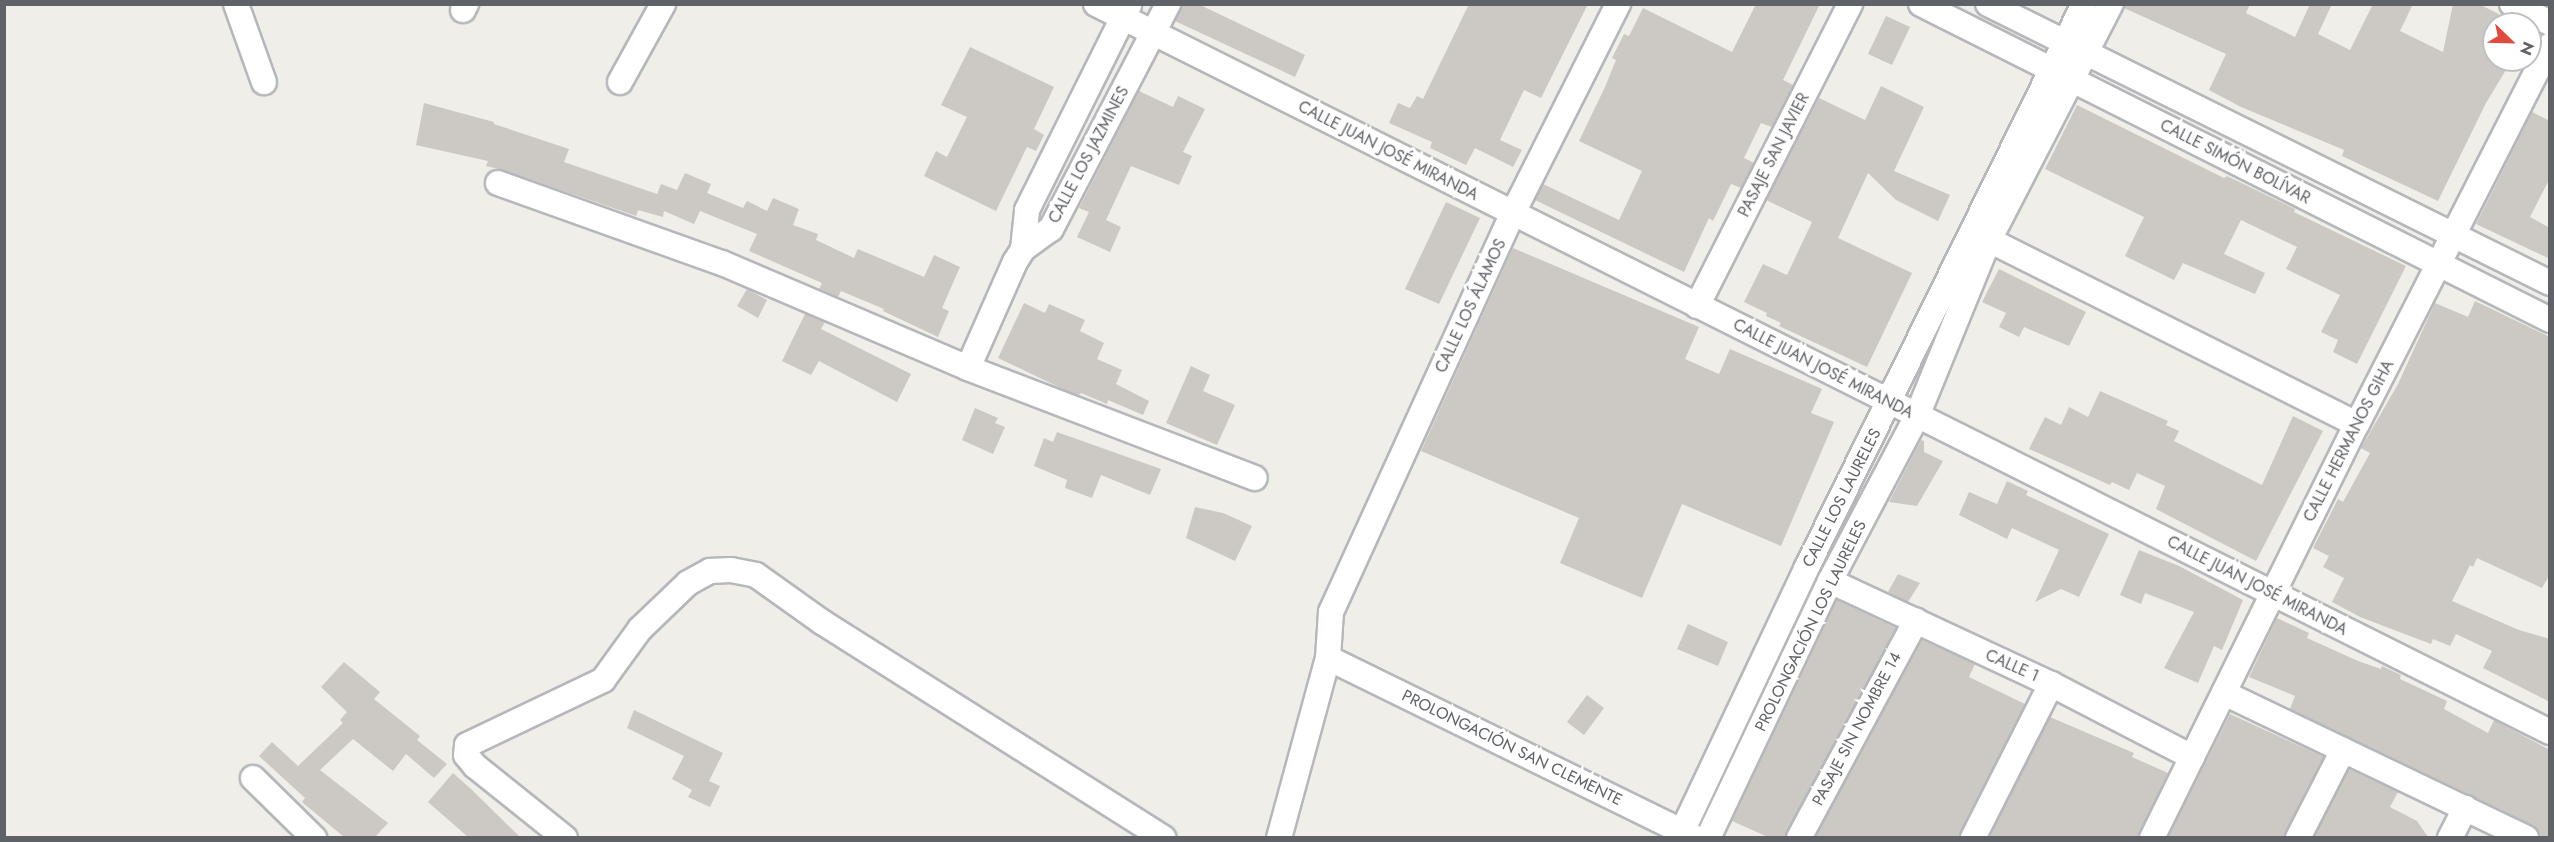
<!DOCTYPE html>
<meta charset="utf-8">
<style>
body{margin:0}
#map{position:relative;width:2554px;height:842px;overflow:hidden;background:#f0eee8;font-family:Jost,sans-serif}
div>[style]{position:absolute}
.building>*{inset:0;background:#ccc9c4}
.roads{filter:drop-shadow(2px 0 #b5b7bb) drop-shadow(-2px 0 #b5b7bb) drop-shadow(0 2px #b5b7bb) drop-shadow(0 -2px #b5b7bb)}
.street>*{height:24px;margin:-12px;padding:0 12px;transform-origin:12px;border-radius:12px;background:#fff}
span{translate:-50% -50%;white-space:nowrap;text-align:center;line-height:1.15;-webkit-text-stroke:6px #fff;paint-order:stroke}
.street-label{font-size:16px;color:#5f6267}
.frame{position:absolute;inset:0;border:6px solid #5f6267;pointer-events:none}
.north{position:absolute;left:2482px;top:12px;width:60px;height:60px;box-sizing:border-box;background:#fff;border:2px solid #bfc0c2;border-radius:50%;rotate:113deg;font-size:16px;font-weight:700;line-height:24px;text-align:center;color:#5f6267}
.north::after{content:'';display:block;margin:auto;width:21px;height:27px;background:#e04b3e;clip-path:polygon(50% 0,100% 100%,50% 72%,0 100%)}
</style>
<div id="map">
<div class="building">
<i style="clip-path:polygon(1182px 4px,1198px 4px,1305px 55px,1295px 77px,1175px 21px)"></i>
<i style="clip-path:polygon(1469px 4px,1588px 4px,1541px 98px,1524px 90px,1500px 140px,1522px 150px,1513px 167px,1475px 148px,1466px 165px,1430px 148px,1432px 142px,1389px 123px,1398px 103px,1410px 108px,1417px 96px,1423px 99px)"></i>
<i style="clip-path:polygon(1756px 4px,1820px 4px,1783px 80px,1793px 85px,1772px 127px,1761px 123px,1744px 158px,1754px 163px,1741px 188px,1731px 184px,1713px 221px,1709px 218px,1684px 272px,1535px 200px,1543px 184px,1619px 220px,1642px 171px,1579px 141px,1605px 87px,1616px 60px,1612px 58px,1624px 34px,1629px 36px,1643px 8px,1732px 52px)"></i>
<i style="clip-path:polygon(2125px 4px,2250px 4px,2246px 13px,2295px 37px,2310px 4px,2332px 4px,2318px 34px,2350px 50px,2373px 4px,2413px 4px,2400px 31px,2443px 52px,2453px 4px,2479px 4px,2518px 24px,2494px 24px,2494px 60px,2512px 60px,2486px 103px,2438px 201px,2342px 156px,2344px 150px,2241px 107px,2209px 90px,2226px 54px,2124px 8px)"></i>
<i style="clip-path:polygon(1886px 16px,1910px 27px,1892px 65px,1868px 54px)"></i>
<i style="clip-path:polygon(970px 47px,1054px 87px,1034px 129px,1044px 135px,1036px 151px,1027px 147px,996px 211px,924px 176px,936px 151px,947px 157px,967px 117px,941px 105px)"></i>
<i style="clip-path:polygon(1881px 86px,1924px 107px,1894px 171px,1950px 195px,1938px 221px,1896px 200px,1868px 173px,1838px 238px,1912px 273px,1867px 367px,1779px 326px,1781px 323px,1766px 316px,1767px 313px,1744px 302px,1763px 264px,1787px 275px,1812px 222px,1766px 200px,1819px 98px,1865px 120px)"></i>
<i style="clip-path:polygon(1139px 91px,1173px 107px,1178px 96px,1205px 109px,1183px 152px,1192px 156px,1179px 185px,1131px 166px,1106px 220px,1121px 227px,1110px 252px,1077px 237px,1089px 212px,1079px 208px)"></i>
<i style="clip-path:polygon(424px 103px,494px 122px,494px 124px,569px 149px,564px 162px,657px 194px,661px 184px,677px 190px,685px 173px,711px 184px,707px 193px,743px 208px,747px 201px,767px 211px,773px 198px,799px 209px,793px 225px,818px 234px,816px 240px,854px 258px,858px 249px,924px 277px,934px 255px,960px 267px,942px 308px,949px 311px,938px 337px,883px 311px,884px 309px,841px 291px,838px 297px,819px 289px,822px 283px,749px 251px,757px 234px,700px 211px,694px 224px,664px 211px,663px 217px,638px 210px,636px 216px,503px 170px,486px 166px,488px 161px,416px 145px)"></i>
<i style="clip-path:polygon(2077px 105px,2224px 178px,2227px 176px,2295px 209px,2294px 212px,2406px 266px,2357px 364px,2333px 352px,2338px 340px,2321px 332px,2340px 295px,2286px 269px,2297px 247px,2241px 220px,2224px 254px,2265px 273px,2255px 294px,2183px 263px,2174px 280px,2125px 256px,2144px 217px,2045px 169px)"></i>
<i style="clip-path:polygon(2532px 112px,2550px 121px,2550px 178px,2530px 217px,2550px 228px,2550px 259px,2476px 224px)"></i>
<i style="clip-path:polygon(1446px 202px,1480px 218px,1439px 304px,1405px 289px)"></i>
<i style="clip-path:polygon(1513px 248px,1699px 327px,1685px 359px,1719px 374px,1730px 349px,1822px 389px,1811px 413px,1834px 422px,1781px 546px,1682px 504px,1642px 598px,1560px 563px,1579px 518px,1421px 451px)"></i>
<i style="clip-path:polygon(1999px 269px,2086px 312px,2069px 346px,2024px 327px,2019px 337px,1999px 327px,2006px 313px,1982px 302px)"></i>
<i style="clip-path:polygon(747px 289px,767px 300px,758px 318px,737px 306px)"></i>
<i style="clip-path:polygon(2475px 301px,2550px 337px,2550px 574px,2542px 588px,2477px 558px,2473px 567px,2470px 565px,2452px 601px,2519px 630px,2550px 639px,2550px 702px,2483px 668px,2492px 651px,2456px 634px,2450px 646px,2433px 639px,2431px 644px,2360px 617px,2332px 602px,2344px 578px,2323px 567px,2329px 556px,2313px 548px,2338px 499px,2343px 502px,2370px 453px,2361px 448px,2398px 384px,2435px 303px,2468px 317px)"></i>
<i style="clip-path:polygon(1024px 303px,1045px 313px,1049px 304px,1085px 320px,1080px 331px,1104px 343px,1097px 359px,1122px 370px,1116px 384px,1149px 401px,1143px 415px,1108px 400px,1107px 404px,1081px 393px,1079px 395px,1069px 392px,998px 358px)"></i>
<i style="clip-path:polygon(805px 314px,825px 322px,821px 329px,911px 374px,897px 402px,819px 361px,811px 375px,782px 361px)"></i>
<i style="clip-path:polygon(1191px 366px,1210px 375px,1203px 391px,1235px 405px,1217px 445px,1166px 423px)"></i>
<i style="clip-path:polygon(2100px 391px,2168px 421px,2166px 425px,2179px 431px,2174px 441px,2262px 485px,2293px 416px,2323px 431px,2256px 561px,2156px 509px,2165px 486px,2137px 473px,2129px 490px,2112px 482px,2110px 485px,2029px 449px,2045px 417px,2061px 425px,2069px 407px,2088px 417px)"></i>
<i style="clip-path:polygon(975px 408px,998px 418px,995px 423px,1005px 427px,993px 454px,962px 440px)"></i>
<i style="clip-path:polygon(1057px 432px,1161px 469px,1150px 495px,1101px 475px,1092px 498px,1065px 488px,1067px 480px,1034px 466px,1044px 438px,1053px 442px)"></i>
<i style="clip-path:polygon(1921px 440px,1924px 441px,1924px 452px,1943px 461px,1917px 506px,1889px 502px)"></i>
<i style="clip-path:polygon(2007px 481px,2028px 491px,2026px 495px,2109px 534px,2079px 597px,2061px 589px,2035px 602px,2059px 550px,2012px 528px,2007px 539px,1959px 515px,1969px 492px,1997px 504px)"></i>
<i style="clip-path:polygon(1195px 507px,1223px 513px,1252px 526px,1235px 561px,1186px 538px)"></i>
<i style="clip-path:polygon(2139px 550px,2179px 566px,2243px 600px,2222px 650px,2214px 646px,2198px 683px,2164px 668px,2194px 612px,2145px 593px,2141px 604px,2120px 595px)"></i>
<i style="clip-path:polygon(1898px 574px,1920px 583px,1908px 602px,1888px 592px)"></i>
<i style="clip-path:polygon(1837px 600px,1896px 628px,1785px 837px,1768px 837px,1732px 821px)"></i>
<i style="clip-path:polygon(2277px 618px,2309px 633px,2307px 638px,2358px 661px,2381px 669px,2382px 666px,2401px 675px,2400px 679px,2447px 701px,2444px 709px,2488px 733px,2494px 720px,2550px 750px,2550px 837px,2540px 837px,2532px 825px,2290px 709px,2295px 696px,2249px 677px)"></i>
<i style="clip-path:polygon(1688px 624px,1728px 642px,1718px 666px,1677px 649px)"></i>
<i style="clip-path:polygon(1922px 640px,1975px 664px,1969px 677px,2025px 704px,1959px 837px,1815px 837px)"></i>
<i style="clip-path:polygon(344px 662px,380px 692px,374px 699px,420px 736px,417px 740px,447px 764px,434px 778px,406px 754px,393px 771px,353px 739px,320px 770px,388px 823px,375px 837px,344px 837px,302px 802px,305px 798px,259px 756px,272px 742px,298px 766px,343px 723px,340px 720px,347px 712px,321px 687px)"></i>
<i style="clip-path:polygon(1587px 695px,1604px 708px,1584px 735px,1567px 722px)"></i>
<i style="clip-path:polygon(634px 710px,723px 753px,709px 781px,720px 786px,710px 807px,688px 797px,692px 790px,672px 779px,684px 756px,627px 728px)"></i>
<i style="clip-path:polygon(2230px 714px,2324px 757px,2284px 837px,2168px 837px)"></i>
<i style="clip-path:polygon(2050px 717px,2134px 753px,2132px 757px,2168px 773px,2138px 837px,1989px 837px)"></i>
<i style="clip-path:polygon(2349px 769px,2398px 792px,2390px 807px,2417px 821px,2428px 837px,2314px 837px)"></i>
<i style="clip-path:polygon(453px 773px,471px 789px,520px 837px,468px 837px,428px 802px)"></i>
</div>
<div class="roads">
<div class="street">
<i style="left:236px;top:4px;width:83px;rotate:70.3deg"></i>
<i style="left:1096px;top:4px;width:1626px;rotate:26.6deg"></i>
<i style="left:1921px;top:4px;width:704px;rotate:26.67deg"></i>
<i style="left:1988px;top:4px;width:627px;rotate:26.4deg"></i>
<i style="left:2512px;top:4px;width:42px;rotate:26.6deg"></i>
<i style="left:463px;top:10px;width:7px;rotate:-63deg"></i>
<i style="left:620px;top:82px;width:89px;rotate:-61.1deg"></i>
<i style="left:498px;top:183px;width:238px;rotate:19.7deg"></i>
<i style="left:722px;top:263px;width:267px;rotate:23.1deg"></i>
<i style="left:968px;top:368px;width:307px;rotate:21deg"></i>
<i style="left:1989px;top:240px;width:411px;rotate:26.6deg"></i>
<i style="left:1023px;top:249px;width:39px;rotate:-84deg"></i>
<i style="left:1027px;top:210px;width:229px;rotate:-63.5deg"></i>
<i style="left:1697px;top:306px;width:339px;rotate:-63.1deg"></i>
<i style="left:968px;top:368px;width:116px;rotate:-66.1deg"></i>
<i style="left:1015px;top:262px;width:15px;rotate:-58deg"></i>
<i style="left:1023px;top:249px;width:34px;rotate:-36deg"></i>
<i style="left:1051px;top:229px;width:254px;rotate:-62.5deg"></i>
<i style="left:1830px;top:581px;width:244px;rotate:25deg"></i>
<i style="left:2051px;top:684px;width:159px;rotate:27.4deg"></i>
<i style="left:1328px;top:658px;width:410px;rotate:26.1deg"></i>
<i style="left:2224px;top:693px;width:335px;rotate:25.6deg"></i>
<i style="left:253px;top:778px;width:86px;rotate:44.5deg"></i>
<i style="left:565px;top:838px;width:115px;rotate:-141.3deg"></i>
<i style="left:475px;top:766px;width:14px;rotate:-129deg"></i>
<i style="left:466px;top:755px;width:10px;rotate:-84deg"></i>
<i style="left:467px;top:745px;width:151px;rotate:-25.5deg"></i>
<i style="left:603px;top:680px;width:63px;rotate:-54deg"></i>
<i style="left:640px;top:629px;width:66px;rotate:-43.8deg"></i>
<i style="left:688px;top:583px;width:25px;rotate:-29deg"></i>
<i style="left:710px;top:571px;width:21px;rotate:-3deg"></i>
<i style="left:731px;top:570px;width:25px;rotate:11deg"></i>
<i style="left:756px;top:575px;width:81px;rotate:35.5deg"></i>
<i style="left:822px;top:622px;width:404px;rotate:32.3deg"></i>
<i style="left:1279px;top:838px;width:187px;rotate:-74.8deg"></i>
<i style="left:1328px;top:658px;width:46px;rotate:-86.3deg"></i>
<i style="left:1331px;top:612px;width:439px;rotate:-65.5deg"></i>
<i style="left:1513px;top:213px;width:234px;rotate:-63.3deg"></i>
<i style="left:1679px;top:838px;width:297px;rotate:-64.7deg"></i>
<i style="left:1806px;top:569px;width:630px;rotate:-63.8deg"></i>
<i style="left:1708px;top:838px;width:284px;rotate:-64.6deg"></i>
<i style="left:1830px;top:581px;width:187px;rotate:-62.2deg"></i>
<i style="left:1917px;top:416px;width:190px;rotate:-67.8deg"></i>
<i style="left:1989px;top:240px;width:266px;rotate:-62.7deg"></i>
<i style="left:1799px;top:838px;width:247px;rotate:-61.7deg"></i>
<i style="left:1973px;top:838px;width:173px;rotate:-63.1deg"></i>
<i style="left:2152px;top:838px;width:462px;rotate:-63.7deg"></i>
<i style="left:2357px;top:424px;width:425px;rotate:-63deg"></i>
<i style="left:2298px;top:838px;width:99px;rotate:-62.9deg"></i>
<i style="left:2450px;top:838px;width:34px;rotate:-63deg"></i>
</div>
</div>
<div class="street-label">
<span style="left:1388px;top:151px;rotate:27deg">CALLE JUAN JOSÉ MIRANDA</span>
<span style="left:1089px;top:155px;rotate:-62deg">CALLE LOS JAZMINES</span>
<span style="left:1774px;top:155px;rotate:-63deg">PASAJE SAN JAVIER</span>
<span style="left:2235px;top:162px;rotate:27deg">CALLE SIMÓN BOLÍVAR</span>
<span style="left:1471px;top:306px;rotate:-65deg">CALLE LOS ÁLAMOS</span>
<span style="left:1823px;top:369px;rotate:27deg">CALLE JUAN JOSÉ MIRANDA</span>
<span style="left:2349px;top:441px;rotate:-63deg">CALLE HERMANOS GIHA</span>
<span style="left:1842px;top:498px;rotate:-63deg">CALLE LOS LAURELES</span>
<span style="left:2257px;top:586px;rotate:27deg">CALLE JUAN JOSÉ MIRANDA</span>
<span style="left:1811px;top:626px;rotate:-64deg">PROLONGACIÓN LOS LAURELES</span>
<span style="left:2012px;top:666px;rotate:24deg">CALLE 1</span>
<span style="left:1857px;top:729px;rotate:-62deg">PASAJE SIN NOMBRE 14</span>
<span style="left:1512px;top:748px;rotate:26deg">PROLONGACIÓN SAN CLEMENTE</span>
</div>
<div class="frame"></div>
<div class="north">N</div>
</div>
